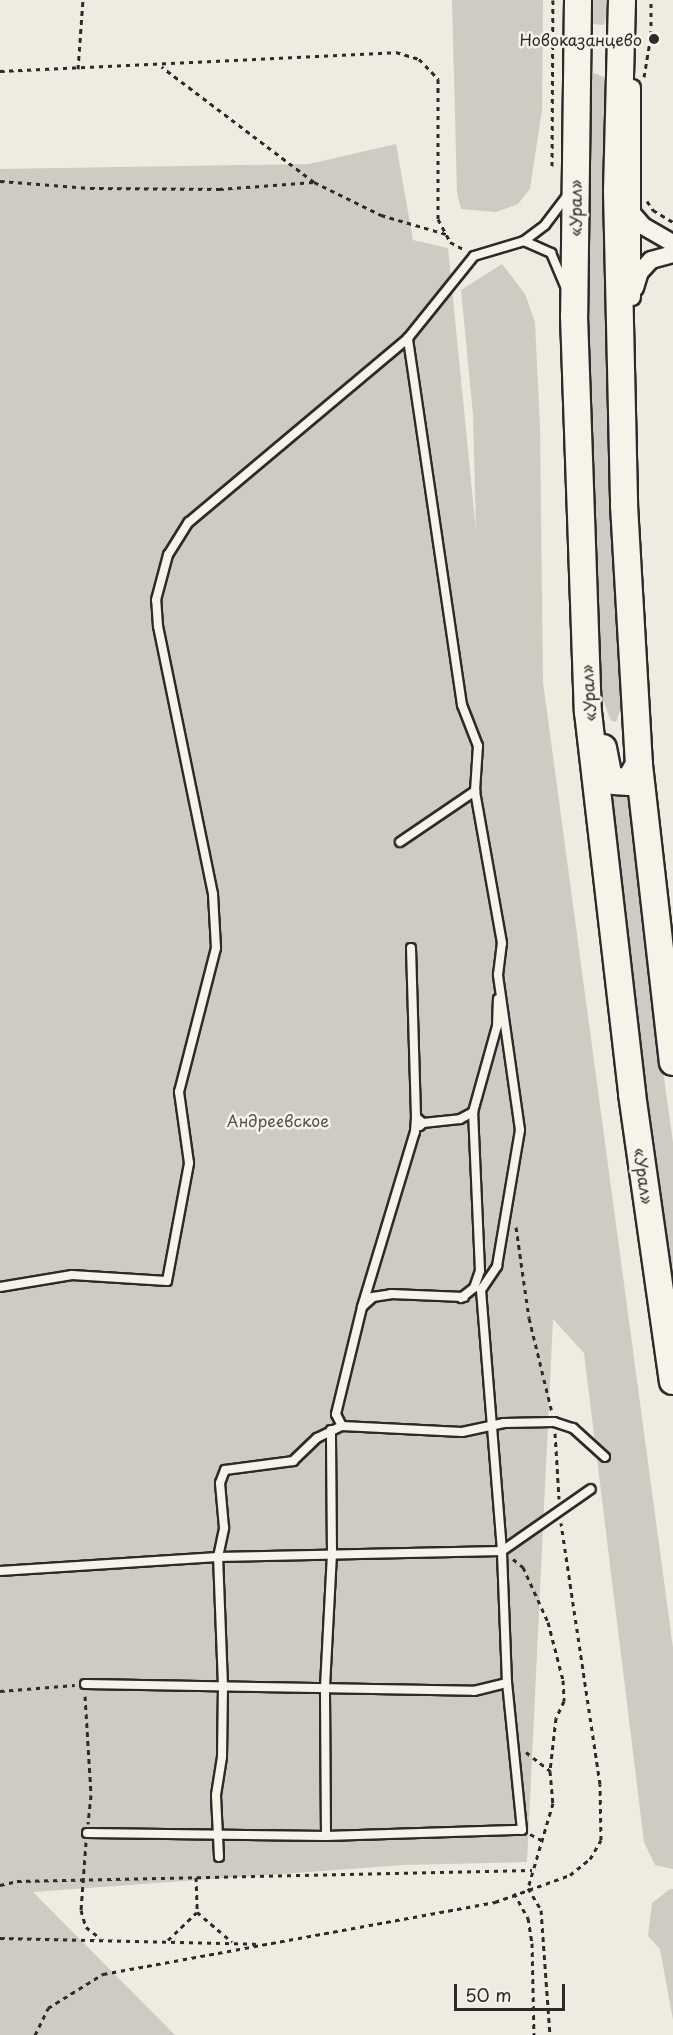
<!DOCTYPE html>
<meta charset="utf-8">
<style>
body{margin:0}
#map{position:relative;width:673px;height:2035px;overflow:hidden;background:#efebe0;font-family:"Playpen Sans",sans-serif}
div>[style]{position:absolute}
.green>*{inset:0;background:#cfcbc2}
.path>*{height:3px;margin-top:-1.5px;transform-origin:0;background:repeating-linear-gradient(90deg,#2b2b2b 0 4.5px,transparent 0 9px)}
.roads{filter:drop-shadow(2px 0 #2b2b2b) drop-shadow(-2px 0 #2b2b2b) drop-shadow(0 2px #2b2b2b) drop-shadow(0 -2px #2b2b2b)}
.service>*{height:8px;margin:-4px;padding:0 4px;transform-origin:4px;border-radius:4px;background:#f7f3e8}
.minor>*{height:16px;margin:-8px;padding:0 8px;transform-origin:8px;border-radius:8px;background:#f7f3e8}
.primary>*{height:26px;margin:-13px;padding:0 13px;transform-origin:13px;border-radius:13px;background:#f7f3e8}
.dots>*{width:16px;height:16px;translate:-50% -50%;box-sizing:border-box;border:3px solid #f7f3e8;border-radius:50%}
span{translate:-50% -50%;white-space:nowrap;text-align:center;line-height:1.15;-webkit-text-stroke:5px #f7f3e8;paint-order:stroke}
.poi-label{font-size:16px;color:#2b2b2b}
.right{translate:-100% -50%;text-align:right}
.street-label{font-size:16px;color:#2b2b2b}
.park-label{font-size:16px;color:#545351}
.scale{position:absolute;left:454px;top:1984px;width:111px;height:27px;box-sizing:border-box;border:3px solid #2b2b2b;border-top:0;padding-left:8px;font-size:18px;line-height:21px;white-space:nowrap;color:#2b2b2b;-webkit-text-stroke:4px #f7f3e8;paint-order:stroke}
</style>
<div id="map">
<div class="green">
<i style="clip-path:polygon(452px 0,543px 0,542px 110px,530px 189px,518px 204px,496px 212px,461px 209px,457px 193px)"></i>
<i style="clip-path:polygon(587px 0,610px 0,604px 25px,591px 24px)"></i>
<i style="clip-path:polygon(594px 73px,608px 79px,615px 542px,621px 708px,616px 722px,611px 721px,602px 697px,591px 499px,586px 85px)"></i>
<i style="clip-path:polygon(396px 144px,413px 240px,448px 248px,476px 531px,473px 415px,461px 290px,502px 264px,525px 294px,535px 322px,540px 427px,543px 682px,673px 1648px,673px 1869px,655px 1865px,644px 1842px,584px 1353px,553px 1319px,527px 1862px,404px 1865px,33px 1892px,175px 2035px,0 2035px,0 169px,309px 164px)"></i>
<i style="clip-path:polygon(612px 791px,628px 791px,634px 807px,647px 954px,673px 1143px,673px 1305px,607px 808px)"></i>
<i style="clip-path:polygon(670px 1889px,673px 1889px,673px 2020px,660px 1949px,648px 1936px,652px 1903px)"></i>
</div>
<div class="path">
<i style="left:78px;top:69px;width:69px;rotate:-85.9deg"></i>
<i style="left:0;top:71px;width:396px;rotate:-2.7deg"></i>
<i style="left:396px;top:52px;width:24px;rotate:17deg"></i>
<i style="left:419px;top:59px;width:28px;rotate:46deg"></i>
<i style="left:438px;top:79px;width:140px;rotate:90deg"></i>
<i style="left:438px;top:219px;width:26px;rotate:62deg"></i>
<i style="left:450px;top:242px;width:17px;rotate:28deg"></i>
<i style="left:644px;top:77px;width:43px;rotate:-80.5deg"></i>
<i style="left:651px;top:35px;width:35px;rotate:-90deg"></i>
<i style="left:552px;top:166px;width:166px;rotate:-89.7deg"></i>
<i style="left:0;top:181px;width:90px;rotate:4.4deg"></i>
<i style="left:90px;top:188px;width:129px;rotate:0.4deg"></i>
<i style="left:219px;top:189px;width:95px;rotate:-4.2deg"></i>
<i style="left:314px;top:182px;width:191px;rotate:-142.9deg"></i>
<i style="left:314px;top:182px;width:75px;rotate:26.2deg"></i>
<i style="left:381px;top:215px;width:68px;rotate:16.3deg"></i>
<i style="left:647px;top:201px;width:11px;rotate:56deg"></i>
<i style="left:653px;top:210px;width:23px;rotate:31deg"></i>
<i style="left:516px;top:1227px;width:92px;rotate:81.9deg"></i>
<i style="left:529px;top:1318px;width:97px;rotate:76.3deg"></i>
<i style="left:555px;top:1433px;width:66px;rotate:86.5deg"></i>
<i style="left:513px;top:1559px;width:13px;rotate:39deg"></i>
<i style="left:523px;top:1567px;width:60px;rotate:65.6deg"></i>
<i style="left:548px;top:1622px;width:60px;rotate:75.5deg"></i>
<i style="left:563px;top:1680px;width:21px;rotate:87deg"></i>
<i style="left:564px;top:1701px;width:19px;rotate:115deg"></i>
<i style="left:556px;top:1718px;width:53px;rotate:96.5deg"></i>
<i style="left:0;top:1691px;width:75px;rotate:-4.6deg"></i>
<i style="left:85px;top:1696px;width:99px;rotate:86.5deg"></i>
<i style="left:91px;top:1795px;width:29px;rotate:96deg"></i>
<i style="left:526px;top:1752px;width:31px;rotate:38deg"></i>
<i style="left:550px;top:1771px;width:32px;rotate:85deg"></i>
<i style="left:553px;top:1803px;width:89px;rotate:106.4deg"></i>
<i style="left:528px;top:1888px;width:26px;rotate:59deg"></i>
<i style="left:541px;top:1910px;width:125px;rotate:85.9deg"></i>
<i style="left:530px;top:1834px;width:17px;rotate:28deg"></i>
<i style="left:86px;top:1842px;width:68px;rotate:94.2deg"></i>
<i style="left:81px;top:1910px;width:18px;rotate:74deg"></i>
<i style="left:86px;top:1927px;width:18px;rotate:38deg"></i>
<i style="left:196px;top:1877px;width:35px;rotate:88deg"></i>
<i style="left:197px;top:1912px;width:46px;rotate:40.6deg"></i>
<i style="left:0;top:1885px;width:17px;rotate:-13deg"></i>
<i style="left:17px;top:1881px;width:515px;rotate:-1.22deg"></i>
<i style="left:514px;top:1893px;width:29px;rotate:61deg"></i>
<i style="left:528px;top:1918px;width:25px;rotate:81deg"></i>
<i style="left:532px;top:1943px;width:92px;rotate:88.8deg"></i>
<i style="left:0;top:1938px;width:256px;rotate:1.3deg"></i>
<i style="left:168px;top:1940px;width:40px;rotate:-44deg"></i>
<i style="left:35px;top:2035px;width:30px;rotate:-64deg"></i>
<i style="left:48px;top:2008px;width:65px;rotate:-31.7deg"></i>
<i style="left:103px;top:1974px;width:399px;rotate:-10.4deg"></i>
<i style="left:495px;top:1902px;width:80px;rotate:-19.8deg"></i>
<i style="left:570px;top:1875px;width:26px;rotate:-39deg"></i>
<i style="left:590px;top:1859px;width:22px;rotate:-60deg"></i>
<i style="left:601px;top:1840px;width:56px;rotate:-91deg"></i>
<i style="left:600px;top:1784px;width:264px;rotate:-98.5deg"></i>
</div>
<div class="roads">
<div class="service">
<i style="left:524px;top:241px;width:30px;rotate:24deg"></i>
<i style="left:551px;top:253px;width:36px;rotate:67deg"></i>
<i style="left:400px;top:842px;width:91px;rotate:-34.2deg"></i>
<i style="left:411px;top:948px;width:169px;rotate:88.3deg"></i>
<i style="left:416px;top:1117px;width:9px;rotate:41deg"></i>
<i style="left:420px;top:1126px;width:4px;rotate:-45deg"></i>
<i style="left:423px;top:1123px;width:37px;rotate:-6deg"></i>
<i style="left:460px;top:1119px;width:15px;rotate:-28deg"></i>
<i style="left:0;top:1287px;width:73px;rotate:-9.5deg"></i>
<i style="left:72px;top:1275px;width:95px;rotate:3.6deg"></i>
<i style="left:167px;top:1281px;width:120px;rotate:-79.4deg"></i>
<i style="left:189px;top:1163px;width:72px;rotate:-98deg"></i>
<i style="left:179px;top:1092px;width:149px;rotate:-75.6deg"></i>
<i style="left:216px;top:948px;width:54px;rotate:-93.2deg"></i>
<i style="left:213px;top:894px;width:274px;rotate:-101.6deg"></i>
<i style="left:158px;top:626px;width:26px;rotate:-94deg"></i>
<i style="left:156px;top:600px;width:47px;rotate:-75.1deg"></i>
<i style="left:168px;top:555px;width:39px;rotate:-58deg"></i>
<i style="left:189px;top:522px;width:286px;rotate:-40deg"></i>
<i style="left:461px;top:1298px;width:16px;rotate:-38deg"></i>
<i style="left:474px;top:1288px;width:18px;rotate:-71deg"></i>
<i style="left:480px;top:1271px;width:159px;rotate:-92.5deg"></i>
<i style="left:473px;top:1112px;width:89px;rotate:-74.4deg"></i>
<i style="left:497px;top:1026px;width:27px;rotate:-88deg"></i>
<i style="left:362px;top:1307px;width:15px;rotate:-42deg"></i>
<i style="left:373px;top:1297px;width:18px;rotate:-9deg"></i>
<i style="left:391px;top:1294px;width:73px;rotate:2.4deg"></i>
<i style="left:342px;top:1426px;width:13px;rotate:-117deg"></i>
<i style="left:336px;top:1414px;width:110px;rotate:-76.3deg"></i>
<i style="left:362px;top:1307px;width:183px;rotate:-73.2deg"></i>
<i style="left:415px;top:1132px;width:15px;rotate:-86deg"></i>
<i style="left:0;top:1571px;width:218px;rotate:-3.7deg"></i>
<i style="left:218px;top:1557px;width:284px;rotate:-1.2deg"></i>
<i style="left:502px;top:1551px;width:108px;rotate:-34.9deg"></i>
<i style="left:85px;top:1684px;width:389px;rotate:1deg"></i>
<i style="left:474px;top:1691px;width:34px;rotate:-14deg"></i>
<i style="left:87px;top:1833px;width:239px;rotate:0.7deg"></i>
<i style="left:326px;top:1836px;width:196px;rotate:-1.8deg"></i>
<i style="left:522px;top:1830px;width:148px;rotate:-95.8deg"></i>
<i style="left:507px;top:1683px;width:132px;rotate:-92.2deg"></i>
<i style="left:502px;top:1551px;width:262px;rotate:-94.6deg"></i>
<i style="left:481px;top:1290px;width:29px;rotate:-56deg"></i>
<i style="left:497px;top:1266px;width:138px;rotate:-80.4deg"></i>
<i style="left:520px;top:1130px;width:157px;rotate:-98.1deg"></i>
<i style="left:498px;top:975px;width:32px;rotate:-83deg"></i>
<i style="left:502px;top:943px;width:154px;rotate:-100.1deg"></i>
<i style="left:475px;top:791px;width:45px;rotate:-86.2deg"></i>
<i style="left:478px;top:746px;width:44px;rotate:-111.3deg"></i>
<i style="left:462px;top:705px;width:371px;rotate:-98.4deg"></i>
<i style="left:408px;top:338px;width:105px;rotate:-51.2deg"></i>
<i style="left:474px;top:256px;width:52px;rotate:-16.7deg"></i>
<i style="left:524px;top:241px;width:26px;rotate:-37deg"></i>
<i style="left:545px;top:225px;width:39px;rotate:-53deg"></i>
<i style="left:326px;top:1836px;width:149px;rotate:-90.4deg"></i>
<i style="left:325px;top:1687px;width:134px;rotate:-87deg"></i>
<i style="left:332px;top:1553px;width:123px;rotate:-90.5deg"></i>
<i style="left:219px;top:1857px;width:62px;rotate:-92.8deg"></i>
<i style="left:216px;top:1795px;width:38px;rotate:-81deg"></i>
<i style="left:222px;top:1757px;width:71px;rotate:-89.2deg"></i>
<i style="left:223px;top:1686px;width:129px;rotate:-92.2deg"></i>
<i style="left:218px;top:1557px;width:30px;rotate:-78deg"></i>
<i style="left:224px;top:1528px;width:45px;rotate:-95.1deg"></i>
<i style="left:220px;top:1483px;width:14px;rotate:-69deg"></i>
<i style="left:225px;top:1470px;width:69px;rotate:-7.5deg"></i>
<i style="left:293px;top:1461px;width:33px;rotate:-44deg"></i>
<i style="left:317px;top:1438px;width:28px;rotate:-26deg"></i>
<i style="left:342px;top:1426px;width:120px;rotate:2.9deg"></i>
<i style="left:462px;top:1432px;width:43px;rotate:-12.1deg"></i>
<i style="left:504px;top:1423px;width:50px;rotate:-1.1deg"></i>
<i style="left:554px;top:1422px;width:20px;rotate:18deg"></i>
<i style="left:573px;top:1428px;width:43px;rotate:42.2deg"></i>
</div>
<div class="minor">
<i style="left:632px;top:88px;width:209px;rotate:90deg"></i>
<i style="left:631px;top:212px;width:18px;rotate:49deg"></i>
<i style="left:643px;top:226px;width:34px;rotate:30deg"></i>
<i style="left:635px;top:288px;width:17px;rotate:-73deg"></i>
<i style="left:640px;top:272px;width:16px;rotate:-47deg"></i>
<i style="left:651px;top:260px;width:23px;rotate:-15deg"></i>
</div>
<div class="primary">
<i style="left:578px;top:0;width:316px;rotate:90.7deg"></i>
<i style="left:574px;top:316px;width:396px;rotate:88deg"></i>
<i style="left:588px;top:712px;width:385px;rotate:83.4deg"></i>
<i style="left:632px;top:1094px;width:290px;rotate:81.9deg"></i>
<i style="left:622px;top:0;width:191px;rotate:91.5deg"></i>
<i style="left:617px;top:191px;width:314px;rotate:88.7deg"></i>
<i style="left:624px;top:505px;width:260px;rotate:86.7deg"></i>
<i style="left:639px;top:765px;width:299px;rotate:83.5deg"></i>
<i style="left:603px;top:748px;width:26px;rotate:79deg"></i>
<i style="left:608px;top:774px;width:9px;rotate:49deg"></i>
<i style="left:614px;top:781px;width:15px;rotate:4deg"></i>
<i style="left:629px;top:782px;width:20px;rotate:-60deg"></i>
</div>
</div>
<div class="dots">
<i style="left:654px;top:39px;background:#2b2b2b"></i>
</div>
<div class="poi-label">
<span class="right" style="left:642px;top:39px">Новоказанцево</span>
</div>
<div class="street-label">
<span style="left:575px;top:208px;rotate:-90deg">«Урал»</span>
<span style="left:588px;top:693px;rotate:-94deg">«Урал»</span>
<span style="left:644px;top:1176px;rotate:82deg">«Урал»</span>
</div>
<div class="park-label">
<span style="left:278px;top:1120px">Андреевское</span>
</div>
<div class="scale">50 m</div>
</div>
